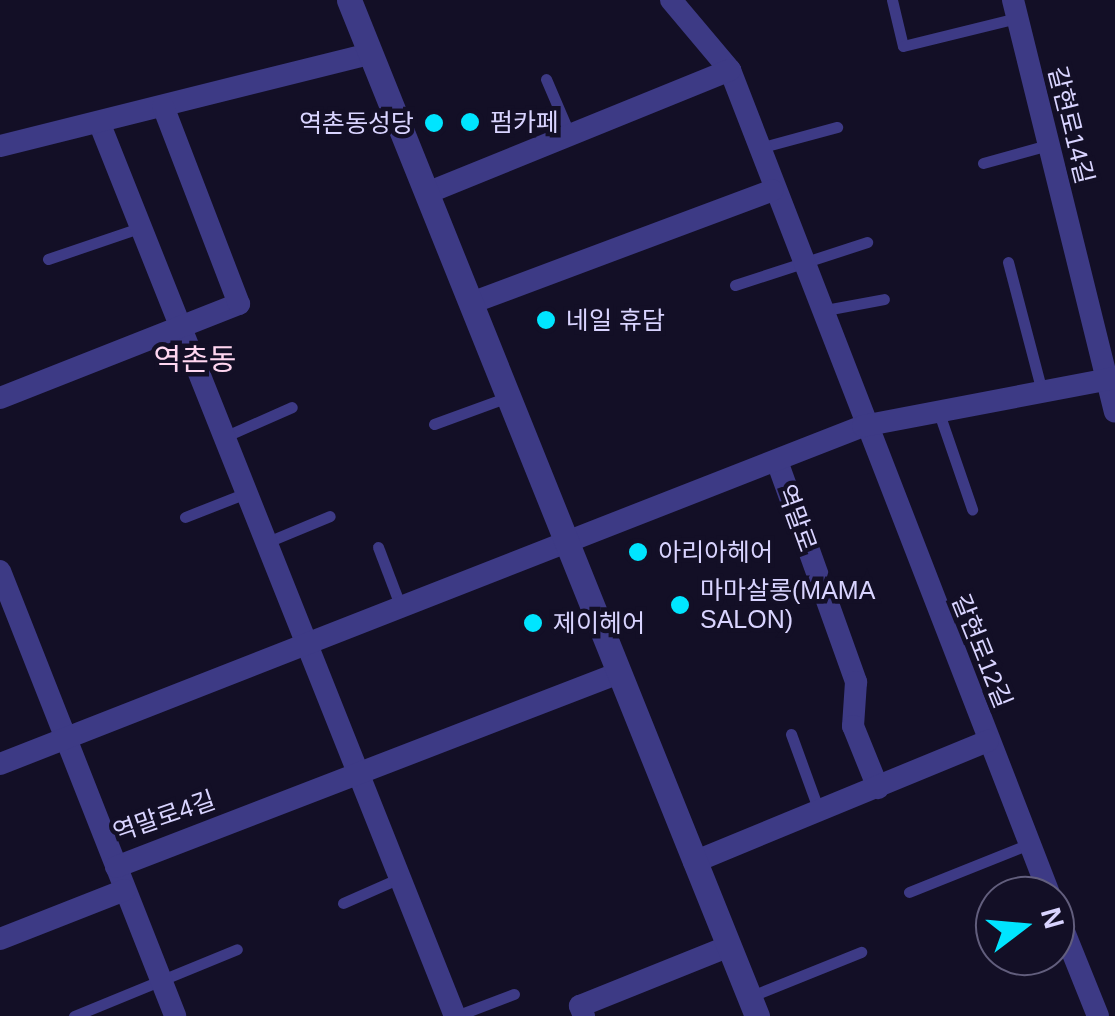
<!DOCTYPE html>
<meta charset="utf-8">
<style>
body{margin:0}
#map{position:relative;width:1115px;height:1016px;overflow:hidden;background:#130f26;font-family:Helvetica,"Noto Sans KR",sans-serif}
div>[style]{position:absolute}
.service>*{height:11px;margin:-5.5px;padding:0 5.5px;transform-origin:5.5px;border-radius:5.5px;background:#3d3a85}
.minor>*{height:22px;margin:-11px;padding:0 11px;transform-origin:11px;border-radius:11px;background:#3d3a85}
.tertiary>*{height:25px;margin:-12.5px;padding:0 12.5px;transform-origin:12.5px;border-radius:12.5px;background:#3d3a85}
.dots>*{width:28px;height:28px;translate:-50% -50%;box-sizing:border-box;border:5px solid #130f26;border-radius:50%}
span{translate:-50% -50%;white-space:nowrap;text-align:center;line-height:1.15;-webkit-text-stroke:9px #130f26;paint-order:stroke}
.poi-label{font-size:25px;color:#d9d4ff}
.left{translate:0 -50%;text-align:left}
.right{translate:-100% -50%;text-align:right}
.street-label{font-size:25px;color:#d9d4ff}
.quarter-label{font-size:30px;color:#ffd6f0}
.north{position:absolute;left:975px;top:876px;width:100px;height:100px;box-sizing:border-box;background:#130f26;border:2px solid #625e7d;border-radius:50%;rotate:74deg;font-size:28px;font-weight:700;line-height:40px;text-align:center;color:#d9d4ff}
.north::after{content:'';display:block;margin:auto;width:35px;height:45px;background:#00e5ff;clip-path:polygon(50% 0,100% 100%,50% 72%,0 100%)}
</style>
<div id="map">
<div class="service">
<i style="left:892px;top:0;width:47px;rotate:76.6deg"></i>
<i style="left:903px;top:46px;width:117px;rotate:-13.8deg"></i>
<i style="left:546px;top:79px;width:61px;rotate:66.8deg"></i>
<i style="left:759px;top:148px;width:81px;rotate:-15.1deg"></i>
<i style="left:983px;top:163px;width:67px;rotate:-15.5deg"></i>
<i style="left:48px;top:259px;width:99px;rotate:-18.8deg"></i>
<i style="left:1008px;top:262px;width:134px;rotate:75.3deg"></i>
<i style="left:735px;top:285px;width:139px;rotate:-18deg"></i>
<i style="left:820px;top:311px;width:65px;rotate:-10.6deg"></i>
<i style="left:939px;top:413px;width:102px;rotate:71deg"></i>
<i style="left:434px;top:424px;width:79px;rotate:-20deg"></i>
<i style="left:224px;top:437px;width:74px;rotate:-23.8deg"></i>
<i style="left:185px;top:517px;width:66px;rotate:-21.5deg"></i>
<i style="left:265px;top:543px;width:70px;rotate:-22.6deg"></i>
<i style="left:378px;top:547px;width:62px;rotate:69.2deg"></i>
<i style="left:791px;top:734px;width:82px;rotate:70deg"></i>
<i style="left:909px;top:892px;width:129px;rotate:-21.8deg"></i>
<i style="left:343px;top:903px;width:62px;rotate:-23.7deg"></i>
<i style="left:749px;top:997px;width:121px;rotate:-21.9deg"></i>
<i style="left:74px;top:1016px;width:176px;rotate:-22.3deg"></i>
<i style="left:456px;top:1016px;width:62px;rotate:-20.8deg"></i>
</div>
<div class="minor">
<i style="left:671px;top:0;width:92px;rotate:49.9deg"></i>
<i style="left:730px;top:70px;width:886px;rotate:68.82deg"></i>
<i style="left:1013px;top:0;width:424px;rotate:76.1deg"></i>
<i style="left:99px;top:122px;width:962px;rotate:68.29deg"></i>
<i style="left:0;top:146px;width:381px;rotate:-14deg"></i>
<i style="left:427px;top:193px;width:327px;rotate:-22.1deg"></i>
<i style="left:471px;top:303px;width:322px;rotate:-20.5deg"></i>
<i style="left:0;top:398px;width:257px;rotate:-21.5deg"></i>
<i style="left:239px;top:304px;width:212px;rotate:-111deg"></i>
<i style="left:777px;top:461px;width:235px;rotate:70.3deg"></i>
<i style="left:856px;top:682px;width:44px;rotate:93.9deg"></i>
<i style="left:853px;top:726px;width:67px;rotate:68deg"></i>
<i style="left:0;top:571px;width:478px;rotate:68.5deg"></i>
<i style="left:0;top:764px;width:927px;rotate:-21.39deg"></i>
<i style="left:863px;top:426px;width:257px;rotate:-10.8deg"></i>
<i style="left:694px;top:862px;width:318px;rotate:-22.4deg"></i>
<i style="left:116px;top:867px;width:539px;rotate:-21.09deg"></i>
<i style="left:1055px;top:909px;width:115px;rotate:68.1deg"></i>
<i style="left:0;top:939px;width:134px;rotate:-21.4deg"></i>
<i style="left:584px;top:1016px;width:11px;rotate:-112deg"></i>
<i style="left:580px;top:1006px;width:161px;rotate:-21.9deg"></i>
</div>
<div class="tertiary">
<i style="left:349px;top:0;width:1095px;rotate:68.12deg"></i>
</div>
<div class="dots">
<i style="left:470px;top:122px;background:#00e5ff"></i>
<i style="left:434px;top:123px;background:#00e5ff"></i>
<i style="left:546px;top:320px;background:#00e5ff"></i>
<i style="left:638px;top:552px;background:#00e5ff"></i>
<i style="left:680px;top:605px;background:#00e5ff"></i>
<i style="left:533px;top:623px;background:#00e5ff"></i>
</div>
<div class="poi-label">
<span class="left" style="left:490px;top:122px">펌카페</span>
<span class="right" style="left:414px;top:123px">역촌동성당</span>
<span class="left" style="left:566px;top:320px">네일 휴담</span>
<span class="left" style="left:658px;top:552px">아리아헤어</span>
<span class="left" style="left:700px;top:605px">마마살롱(MAMA<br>SALON)</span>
<span class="left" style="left:553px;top:623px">제이헤어</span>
</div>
<div class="street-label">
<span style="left:1071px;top:125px;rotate:76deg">갈현로14길</span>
<span style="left:797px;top:518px;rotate:70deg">역말로</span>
<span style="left:982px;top:651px;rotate:68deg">갈현로12길</span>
<span style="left:164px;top:816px;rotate:-19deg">역말로4길</span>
</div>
<div class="quarter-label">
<span style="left:195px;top:360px">역촌동</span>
</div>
<div class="north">N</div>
</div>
